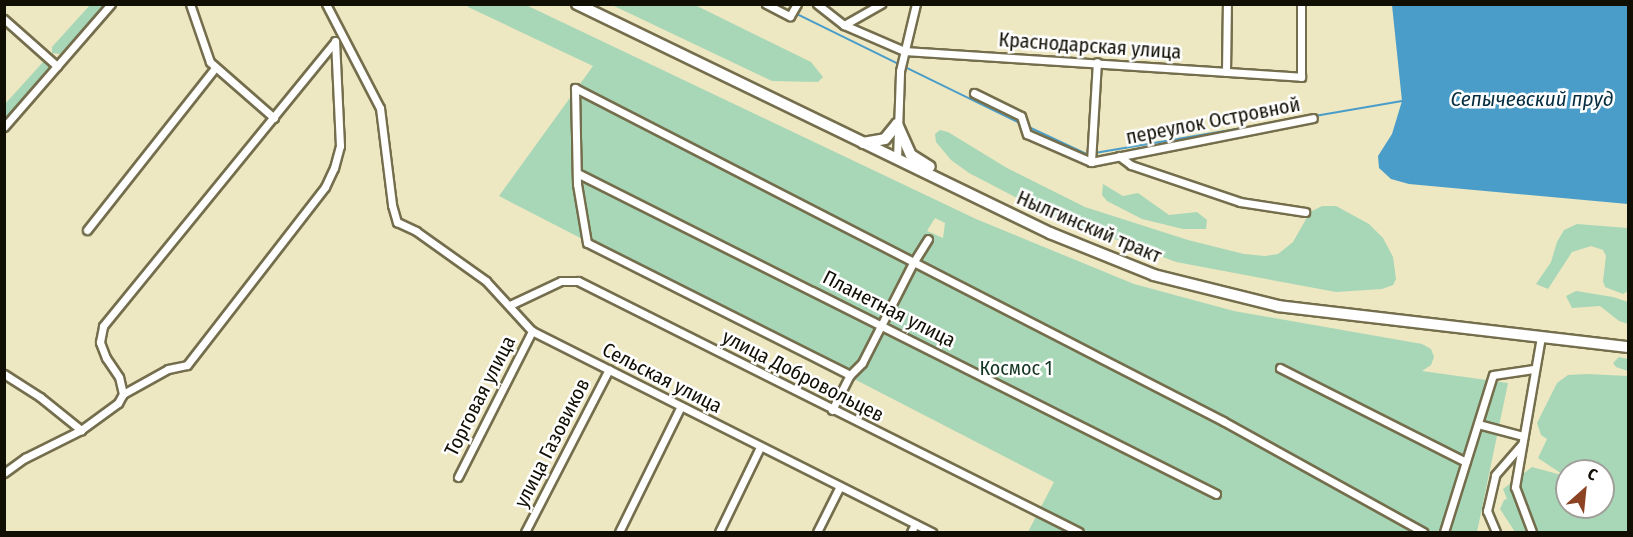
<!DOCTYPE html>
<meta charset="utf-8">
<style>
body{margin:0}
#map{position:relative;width:1633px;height:537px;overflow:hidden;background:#ede7c2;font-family:"Fira Sans Condensed",sans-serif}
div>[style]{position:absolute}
.green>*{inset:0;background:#a8d7b8}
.water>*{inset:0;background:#499dc8}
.stream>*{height:1.5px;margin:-0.75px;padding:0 0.75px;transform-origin:0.75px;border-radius:0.75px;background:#499dc8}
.roads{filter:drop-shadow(2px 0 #746e4d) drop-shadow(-2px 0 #746e4d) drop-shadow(0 2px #746e4d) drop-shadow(0 -2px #746e4d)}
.street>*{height:7px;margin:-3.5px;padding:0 3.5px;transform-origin:3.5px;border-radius:3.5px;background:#fff}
.secondary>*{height:10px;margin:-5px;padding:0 5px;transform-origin:5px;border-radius:5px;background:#fff}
span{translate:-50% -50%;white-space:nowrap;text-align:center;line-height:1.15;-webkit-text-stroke:5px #fff;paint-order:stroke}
.street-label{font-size:20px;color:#110e03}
.park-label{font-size:20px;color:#143623}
.water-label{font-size:21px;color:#072e40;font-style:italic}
.frame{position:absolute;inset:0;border:6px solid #110e03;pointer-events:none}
.north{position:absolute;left:1555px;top:459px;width:60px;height:60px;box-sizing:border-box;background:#fff;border:2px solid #a09f9a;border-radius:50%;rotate:27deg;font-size:16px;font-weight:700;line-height:24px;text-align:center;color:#110e03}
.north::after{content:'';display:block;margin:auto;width:21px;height:27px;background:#8b4324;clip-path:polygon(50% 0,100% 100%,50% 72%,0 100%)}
</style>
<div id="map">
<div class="green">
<i style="clip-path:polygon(90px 5px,105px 5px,60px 54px,52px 53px,52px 47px)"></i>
<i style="clip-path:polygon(evenodd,468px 5px,526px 5px,976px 219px,1134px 284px,1234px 311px,1422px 344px,1431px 349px,1434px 357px,1431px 365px,1422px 371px,1508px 383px,1477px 532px,1028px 532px,1054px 482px,499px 196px,593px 66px,468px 7px,468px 5px,935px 218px,945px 223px,943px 238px,927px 231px,935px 218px)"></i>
<i style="clip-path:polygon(612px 5px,695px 5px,811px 62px,823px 77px,818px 82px,772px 81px)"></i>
<i style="clip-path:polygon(43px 62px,49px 67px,5px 120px,5px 104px)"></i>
<i style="clip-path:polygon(940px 130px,948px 132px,1007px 168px,1085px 207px,1188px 240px,1244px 254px,1265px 256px,1278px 254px,1293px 242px,1310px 212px,1322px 206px,1336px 206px,1369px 224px,1383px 238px,1393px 257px,1396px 279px,1393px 285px,1382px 289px,1336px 292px,1176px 262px,1046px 213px,969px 173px,951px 160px,936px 142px,935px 134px)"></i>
<i style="clip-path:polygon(1103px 184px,1123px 196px,1138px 193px,1169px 215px,1197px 212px,1207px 220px,1206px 229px,1183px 229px,1142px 219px,1107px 201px,1102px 195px)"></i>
<i style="clip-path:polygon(1577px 224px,1628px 228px,1628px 291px,1623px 294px,1605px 287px,1603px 281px,1606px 256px,1603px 250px,1591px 246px,1572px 252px,1548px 289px,1536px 284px,1551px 262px,1557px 242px,1564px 230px)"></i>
<i style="clip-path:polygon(1576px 291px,1613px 297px,1628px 302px,1628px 324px,1619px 321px,1600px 306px,1572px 308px,1566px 296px)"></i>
<i style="clip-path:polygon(1619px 357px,1628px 359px,1628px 371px,1616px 367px,1613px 363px)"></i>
<i style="clip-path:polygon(evenodd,1587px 374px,1628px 376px,1628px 532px,1515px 532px,1500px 509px,1504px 500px,1507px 499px,1503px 489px,1532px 467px,1565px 476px,1538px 458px,1547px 439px,1541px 435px,1537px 423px,1557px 383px,1568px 375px,1587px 374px,1567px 471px,1603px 471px,1603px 507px,1567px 507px,1567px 471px)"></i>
</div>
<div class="water">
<i style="clip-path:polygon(1392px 5px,1628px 5px,1628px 204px,1409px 184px,1391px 179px,1379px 168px,1378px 156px,1392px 134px,1402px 101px)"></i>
</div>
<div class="stream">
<i style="left:777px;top:4px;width:13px;rotate:29deg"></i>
<i style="left:797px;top:14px;width:111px;rotate:26.1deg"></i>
<i style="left:905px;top:67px;width:126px;rotate:26deg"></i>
<i style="left:1315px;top:116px;width:88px;rotate:-9.8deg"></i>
<i style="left:1029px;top:127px;width:62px;rotate:24.9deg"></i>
<i style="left:1095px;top:153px;width:167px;rotate:-9.6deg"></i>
</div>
<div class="roads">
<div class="street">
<i style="left:190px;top:4px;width:61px;rotate:71deg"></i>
<i style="left:210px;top:62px;width:85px;rotate:41.2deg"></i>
<i style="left:326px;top:4px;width:117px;rotate:62.6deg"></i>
<i style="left:380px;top:108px;width:98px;rotate:82.9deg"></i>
<i style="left:392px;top:205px;width:18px;rotate:74deg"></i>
<i style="left:397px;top:222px;width:21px;rotate:25deg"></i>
<i style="left:416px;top:231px;width:86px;rotate:35.5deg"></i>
<i style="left:486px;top:281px;width:68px;rotate:47.4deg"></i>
<i style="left:532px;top:331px;width:448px;rotate:26.7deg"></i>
<i style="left:766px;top:4px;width:27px;rotate:27deg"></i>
<i style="left:790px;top:16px;width:14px;rotate:-60deg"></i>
<i style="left:817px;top:4px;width:34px;rotate:38deg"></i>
<i style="left:844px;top:25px;width:65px;rotate:23.4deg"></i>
<i style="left:904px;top:51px;width:398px;rotate:3.7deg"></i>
<i style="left:1301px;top:77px;width:73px;rotate:-90deg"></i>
<i style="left:4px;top:19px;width:71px;rotate:41.6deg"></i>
<i style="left:844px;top:25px;width:43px;rotate:-29.6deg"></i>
<i style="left:1226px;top:72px;width:68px;rotate:-89.2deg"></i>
<i style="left:974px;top:93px;width:52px;rotate:26.1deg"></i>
<i style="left:1021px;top:116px;width:19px;rotate:72deg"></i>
<i style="left:1027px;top:134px;width:70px;rotate:23.6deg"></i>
<i style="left:1091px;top:162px;width:226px;rotate:-11.2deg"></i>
<i style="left:4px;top:127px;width:163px;rotate:-49deg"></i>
<i style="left:1119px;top:156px;width:15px;rotate:37deg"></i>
<i style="left:1131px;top:165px;width:115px;rotate:18.7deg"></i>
<i style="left:1240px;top:202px;width:66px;rotate:8.7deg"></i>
<i style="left:897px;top:159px;width:88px;rotate:-88deg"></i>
<i style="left:900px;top:71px;width:69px;rotate:-76.6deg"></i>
<i style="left:1091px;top:162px;width:100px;rotate:-86.6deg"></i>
<i style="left:577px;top:173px;width:715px;rotate:26.67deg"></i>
<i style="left:87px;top:230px;width:206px;rotate:-51.7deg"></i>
<i style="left:510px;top:305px;width:56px;rotate:-25.2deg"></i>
<i style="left:561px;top:281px;width:17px"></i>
<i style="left:578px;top:281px;width:560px;rotate:26.61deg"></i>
<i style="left:1280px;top:368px;width:208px;rotate:26.8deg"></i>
<i style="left:4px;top:374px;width:43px;rotate:32.6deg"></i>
<i style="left:40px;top:397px;width:53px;rotate:38.8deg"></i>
<i style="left:850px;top:375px;width:294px;rotate:-153.3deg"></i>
<i style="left:587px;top:243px;width:60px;rotate:-99.6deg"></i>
<i style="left:577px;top:184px;width:96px;rotate:-91.2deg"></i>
<i style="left:575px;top:88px;width:729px;rotate:27.2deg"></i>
<i style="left:1223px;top:421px;width:229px;rotate:29deg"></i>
<i style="left:123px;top:394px;width:51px;rotate:-29.1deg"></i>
<i style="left:168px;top:369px;width:19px;rotate:-12deg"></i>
<i style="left:187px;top:365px;width:225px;rotate:-52.2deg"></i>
<i style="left:325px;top:187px;width:21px;rotate:-65deg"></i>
<i style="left:334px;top:168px;width:23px;rotate:-75deg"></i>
<i style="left:340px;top:146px;width:105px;rotate:-92.7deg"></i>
<i style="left:832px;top:410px;width:39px;rotate:-63deg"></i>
<i style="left:850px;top:375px;width:17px;rotate:-45deg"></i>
<i style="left:862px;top:363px;width:112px;rotate:-63deg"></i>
<i style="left:913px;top:263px;width:28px;rotate:-58deg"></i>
<i style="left:1478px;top:424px;width:47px;rotate:14.9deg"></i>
<i style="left:4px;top:473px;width:26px;rotate:-36deg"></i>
<i style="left:25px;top:458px;width:63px;rotate:-26.6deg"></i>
<i style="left:81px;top:430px;width:46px;rotate:-36.1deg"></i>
<i style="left:118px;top:403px;width:10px;rotate:-61deg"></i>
<i style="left:123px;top:394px;width:17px;rotate:-103deg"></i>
<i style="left:119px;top:377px;width:23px;rotate:-124deg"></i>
<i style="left:106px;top:358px;width:17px;rotate:-111deg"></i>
<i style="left:100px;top:342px;width:16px;rotate:-79deg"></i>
<i style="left:103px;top:326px;width:367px;rotate:-50.8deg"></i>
<i style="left:458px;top:477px;width:164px;rotate:-63.1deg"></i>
<i style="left:525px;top:532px;width:183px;rotate:-62.7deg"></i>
<i style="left:619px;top:532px;width:140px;rotate:-63.8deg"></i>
<i style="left:719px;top:532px;width:94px;rotate:-64.2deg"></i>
<i style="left:817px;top:532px;width:51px;rotate:-63.4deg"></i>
<i style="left:911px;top:532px;width:9px;rotate:-63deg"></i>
<i style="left:1444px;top:532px;width:164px;rotate:-72.7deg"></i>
<i style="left:1493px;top:375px;width:41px;rotate:-8.3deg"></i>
<i style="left:1496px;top:532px;width:23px;rotate:-113deg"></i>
<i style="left:1487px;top:511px;width:37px;rotate:-77deg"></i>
<i style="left:1495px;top:475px;width:41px;rotate:-48.9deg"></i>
<i style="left:1532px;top:532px;width:48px;rotate:-110.7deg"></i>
<i style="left:1515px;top:487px;width:153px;rotate:-80.2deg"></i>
</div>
<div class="secondary">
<i style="left:577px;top:4px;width:526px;rotate:25.83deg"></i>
<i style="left:1050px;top:233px;width:112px;rotate:22deg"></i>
<i style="left:1154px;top:275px;width:128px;rotate:14deg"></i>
<i style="left:1278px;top:306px;width:352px;rotate:6.7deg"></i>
<i style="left:897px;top:124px;width:34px;rotate:66deg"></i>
<i style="left:911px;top:155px;width:22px;rotate:32deg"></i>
<i style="left:863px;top:143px;width:22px;rotate:-10deg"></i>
<i style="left:885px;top:139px;width:19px;rotate:-51deg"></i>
</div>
</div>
<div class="street-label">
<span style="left:1090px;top:46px;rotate:4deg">Краснодарская улица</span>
<span style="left:1213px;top:121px;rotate:-11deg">переулок Островной</span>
<span style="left:1089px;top:227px;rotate:23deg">Нылгинский тракт</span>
<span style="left:889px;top:309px;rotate:27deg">Планетная улица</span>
<span style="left:803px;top:376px;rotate:27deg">улица Добровольцев</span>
<span style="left:662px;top:378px;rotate:27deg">Сельская улица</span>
<span style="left:480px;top:396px;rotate:-63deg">Торговая улица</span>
<span style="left:552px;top:443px;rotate:-63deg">улица Газовиков</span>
</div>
<div class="park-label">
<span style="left:1016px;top:368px">Космос 1</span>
</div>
<div class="water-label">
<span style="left:1532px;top:99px">Сепычевский пруд</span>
</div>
<div class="frame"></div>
<div class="north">С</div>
</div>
